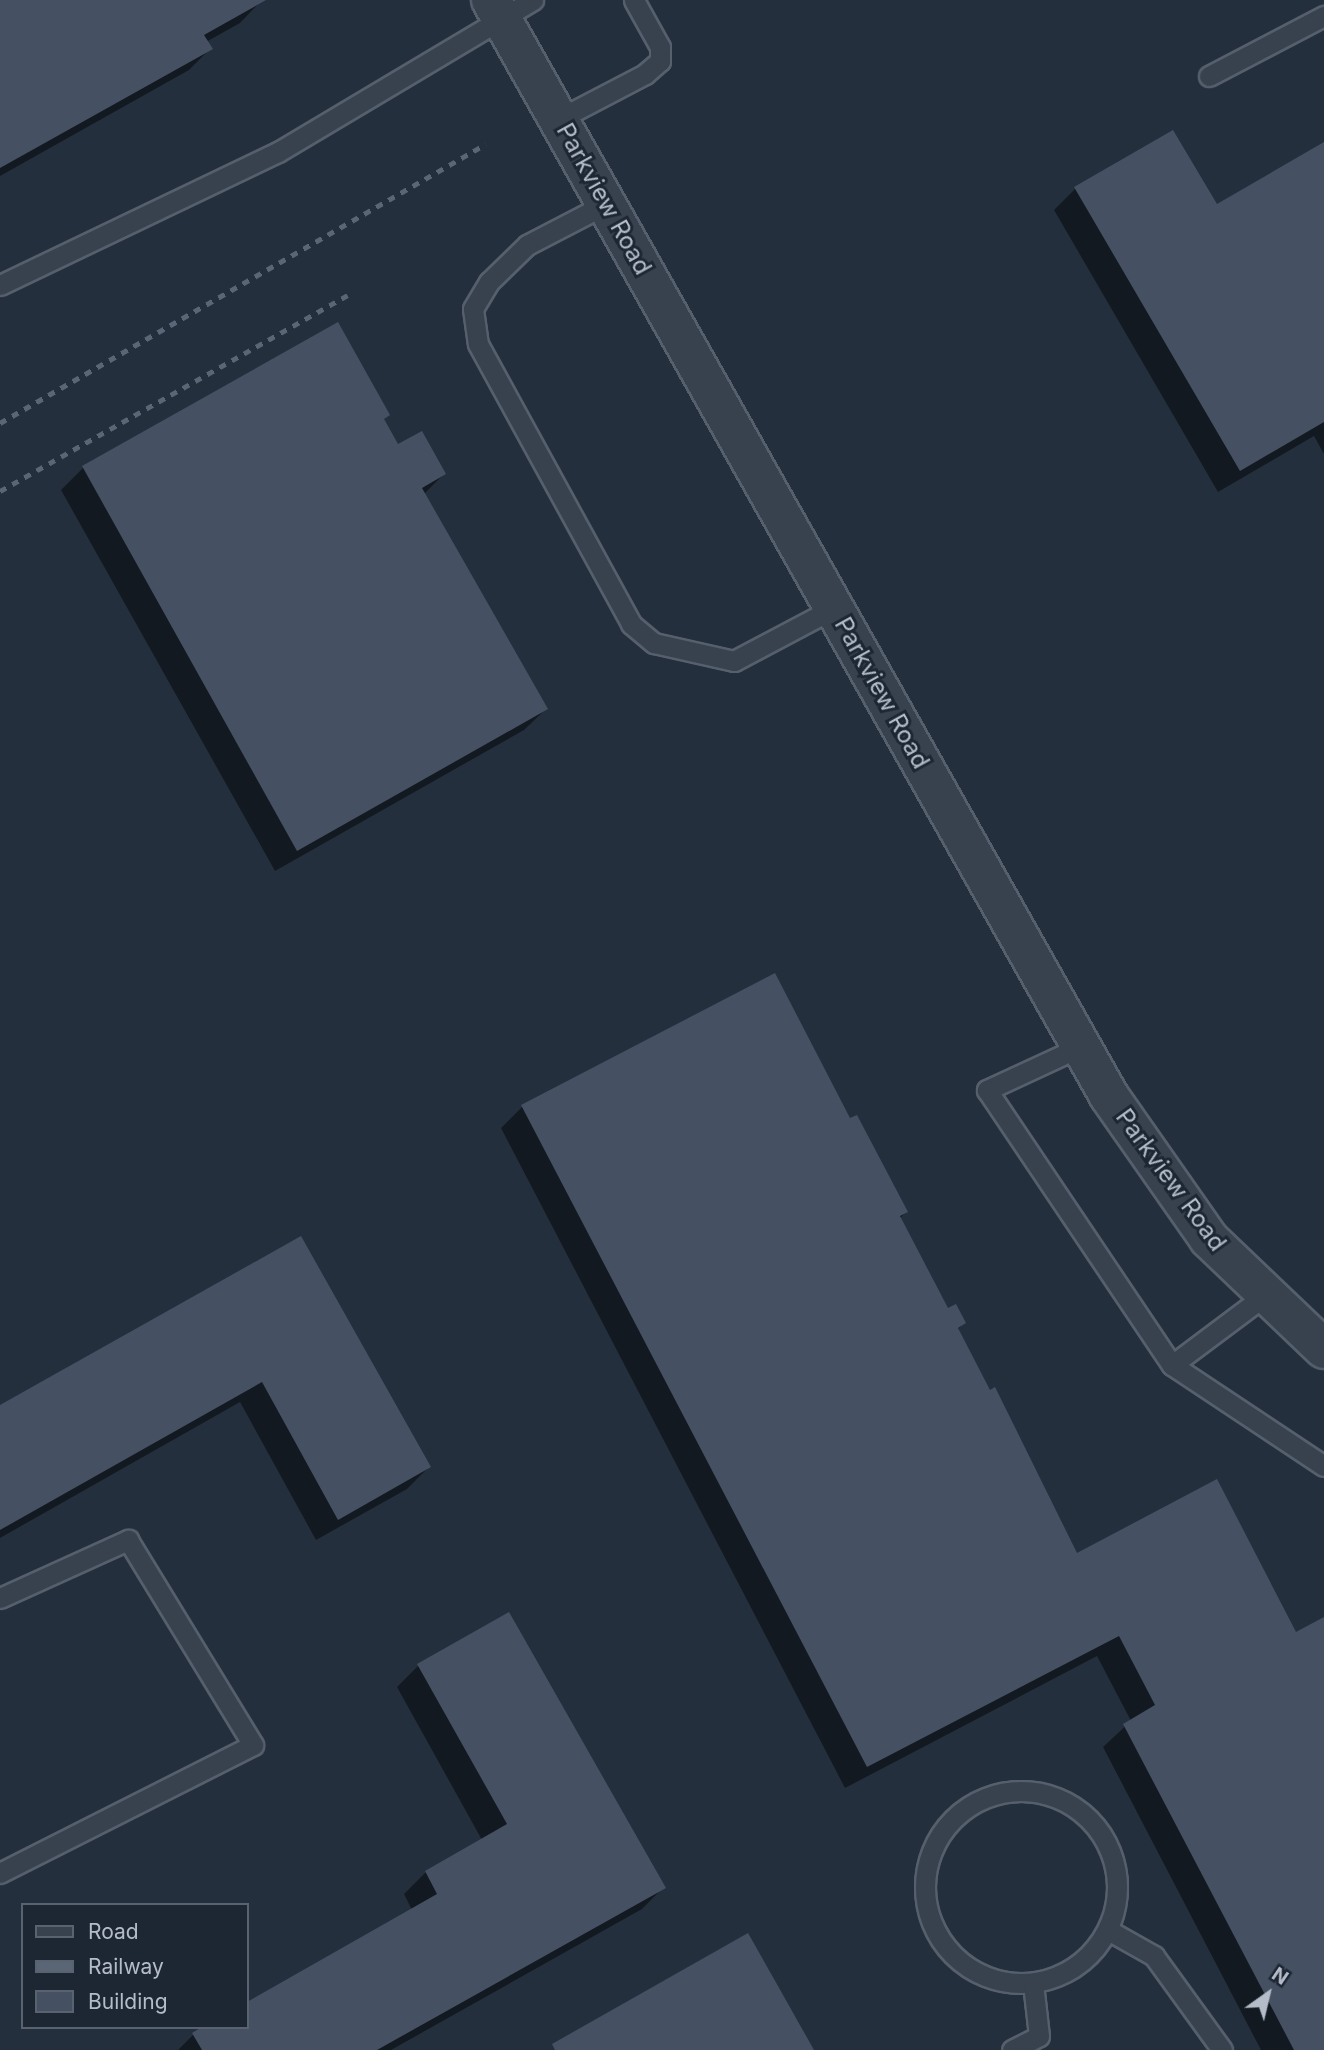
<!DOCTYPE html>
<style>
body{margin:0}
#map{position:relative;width:1324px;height:2050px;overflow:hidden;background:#242f3e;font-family:Inter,sans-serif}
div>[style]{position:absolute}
.shadow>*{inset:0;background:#0007}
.building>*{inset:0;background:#455162}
.roads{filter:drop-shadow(2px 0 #565f6c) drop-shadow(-2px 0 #565f6c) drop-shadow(0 2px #565f6c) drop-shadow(0 -2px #565f6c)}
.lane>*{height:19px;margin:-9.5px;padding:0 9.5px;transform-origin:9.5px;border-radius:9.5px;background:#38414e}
.lane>.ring{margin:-9.5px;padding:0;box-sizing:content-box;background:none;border:19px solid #38414e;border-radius:50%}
.street>*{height:38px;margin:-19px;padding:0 19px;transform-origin:19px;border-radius:19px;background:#38414e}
.rail>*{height:5px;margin-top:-2.5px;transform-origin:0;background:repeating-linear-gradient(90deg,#5a6575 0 7px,transparent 0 14px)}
span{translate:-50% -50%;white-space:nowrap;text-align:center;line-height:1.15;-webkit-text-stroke:6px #1d2633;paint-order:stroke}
.street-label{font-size:24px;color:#b4bcc9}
.legend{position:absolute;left:21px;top:1903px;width:228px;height:126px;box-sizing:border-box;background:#1d2633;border:2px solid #59626f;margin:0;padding:9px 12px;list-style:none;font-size:21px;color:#b4bcc9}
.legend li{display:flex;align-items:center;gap:14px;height:35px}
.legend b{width:35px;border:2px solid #59626f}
.north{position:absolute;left:1233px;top:1959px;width:70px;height:70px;-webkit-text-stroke:5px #1d2633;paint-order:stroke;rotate:34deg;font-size:19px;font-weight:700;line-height:28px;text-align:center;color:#b4bcc9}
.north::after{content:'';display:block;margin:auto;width:24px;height:32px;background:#b4bcc9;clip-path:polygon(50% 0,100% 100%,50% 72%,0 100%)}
</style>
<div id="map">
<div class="shadow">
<i style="clip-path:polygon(0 0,261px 0,261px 1px,240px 23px,206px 42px,210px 49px,189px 70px,0 176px)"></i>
<i style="clip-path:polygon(1324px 144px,1324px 454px,1314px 436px,1218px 492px,1054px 210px,1075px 189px,1216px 207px)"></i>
<i style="clip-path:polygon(382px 421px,397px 447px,444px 474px,424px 494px,546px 709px,524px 730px,275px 871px,61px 490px,83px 468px)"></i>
<i style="clip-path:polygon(522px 1107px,850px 1121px,906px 1212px,899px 1219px,947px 1310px,964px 1323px,957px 1330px,1076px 1555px,1295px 1634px,1324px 1619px,1324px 2050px,1261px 2050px,1103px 1747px,1131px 1721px,1097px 1656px,845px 1788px,501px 1128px)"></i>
<i style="clip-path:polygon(300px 1239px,429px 1467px,407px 1489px,316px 1540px,240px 1402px,0 1538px,0 1407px)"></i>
<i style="clip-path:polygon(418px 1666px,664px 1887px,642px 1909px,391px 2050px,178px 2050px,194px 2034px,247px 2027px,247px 2004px,412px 1910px,404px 1894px,426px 1872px,482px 1840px,397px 1687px)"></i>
</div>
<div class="building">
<i style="clip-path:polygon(0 0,266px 0,204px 35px,213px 49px,0 168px)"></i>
<i style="clip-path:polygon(1173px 130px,1217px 204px,1324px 142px,1324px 422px,1240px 471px,1074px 187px)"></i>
<i style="clip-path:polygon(338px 322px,390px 415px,384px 419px,398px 444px,422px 431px,446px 474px,422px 488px,548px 709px,297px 851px,82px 466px)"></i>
<i style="clip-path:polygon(775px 973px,850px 1118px,857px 1115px,908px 1212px,900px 1216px,948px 1308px,956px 1304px,966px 1323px,958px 1328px,990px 1390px,995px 1387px,1077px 1553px,1217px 1479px,1296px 1632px,1324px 1617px,1324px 2050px,1294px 2050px,1123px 1724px,1155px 1705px,1119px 1636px,867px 1767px,521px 1105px)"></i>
<i style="clip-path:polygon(301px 1236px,431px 1467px,338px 1520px,262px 1382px,0 1530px,0 1405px)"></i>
<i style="clip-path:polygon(509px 1612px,666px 1888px,377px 2050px,202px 2050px,192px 2033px,202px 2027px,247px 2027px,247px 2002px,437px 1894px,425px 1871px,507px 1824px,417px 1664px)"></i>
<i style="clip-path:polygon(748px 1933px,814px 2050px,555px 2050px,552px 2044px)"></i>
</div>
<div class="roads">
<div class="lane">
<i style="left:1209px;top:76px;width:130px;rotate:-27.6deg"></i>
<i style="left:559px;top:119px;width:97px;rotate:-27.6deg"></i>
<i style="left:645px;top:74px;width:20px;rotate:-41deg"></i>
<i style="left:660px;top:61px;width:14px;rotate:-90deg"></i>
<i style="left:660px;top:47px;width:54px;rotate:-119deg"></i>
<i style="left:606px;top:204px;width:89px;rotate:152.6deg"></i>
<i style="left:527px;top:245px;width:53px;rotate:135.8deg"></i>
<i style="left:489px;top:282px;width:31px;rotate:121deg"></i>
<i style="left:473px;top:309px;width:35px;rotate:82deg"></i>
<i style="left:478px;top:344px;width:319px;rotate:61.3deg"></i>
<i style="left:631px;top:624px;width:30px;rotate:40deg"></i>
<i style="left:654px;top:643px;width:82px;rotate:12.7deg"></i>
<i style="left:734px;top:661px;width:113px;rotate:-27.9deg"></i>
<i style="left:0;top:285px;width:308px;rotate:-25.6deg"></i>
<i style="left:278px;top:152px;width:297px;rotate:-30.8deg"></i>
<i style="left:1082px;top:1046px;width:105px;rotate:155.1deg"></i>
<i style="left:987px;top:1090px;width:331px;rotate:56.1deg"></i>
<i style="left:1172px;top:1365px;width:182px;rotate:33.6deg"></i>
<i style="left:1172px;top:1365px;width:119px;rotate:-36.8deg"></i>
<i style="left:0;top:1598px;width:141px;rotate:-24.4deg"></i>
<i style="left:128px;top:1540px;width:240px;rotate:58.6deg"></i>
<i style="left:253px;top:1745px;width:284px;rotate:153.2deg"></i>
<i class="ring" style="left:925px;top:1791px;width:173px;height:173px"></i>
<i style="left:1108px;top:1930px;width:53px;rotate:29.5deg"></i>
<i style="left:1154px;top:1956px;width:116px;rotate:54.1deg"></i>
<i style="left:1012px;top:2050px;width:30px;rotate:-27deg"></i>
<i style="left:1039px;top:2036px;width:53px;rotate:-96.5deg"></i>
</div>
<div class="street">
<i style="left:491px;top:0;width:1258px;rotate:60.58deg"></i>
<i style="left:1109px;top:1096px;width:174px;rotate:55deg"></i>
<i style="left:1209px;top:1239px;width:159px;rotate:43.7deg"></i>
</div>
</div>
<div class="rail">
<i style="left:0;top:423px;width:560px;rotate:-29.86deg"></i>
<i style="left:0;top:491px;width:399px;rotate:-29.4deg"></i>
</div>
<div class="street-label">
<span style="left:604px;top:199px;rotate:61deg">Parkview Road</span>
<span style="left:882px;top:693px;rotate:61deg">Parkview Road</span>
<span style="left:1171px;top:1180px;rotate:54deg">Parkview Road</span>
</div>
<ul class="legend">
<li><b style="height:9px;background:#38414e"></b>Road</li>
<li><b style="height:9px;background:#5a6575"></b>Railway</li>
<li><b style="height:19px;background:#455162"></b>Building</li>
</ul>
<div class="north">N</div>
</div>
